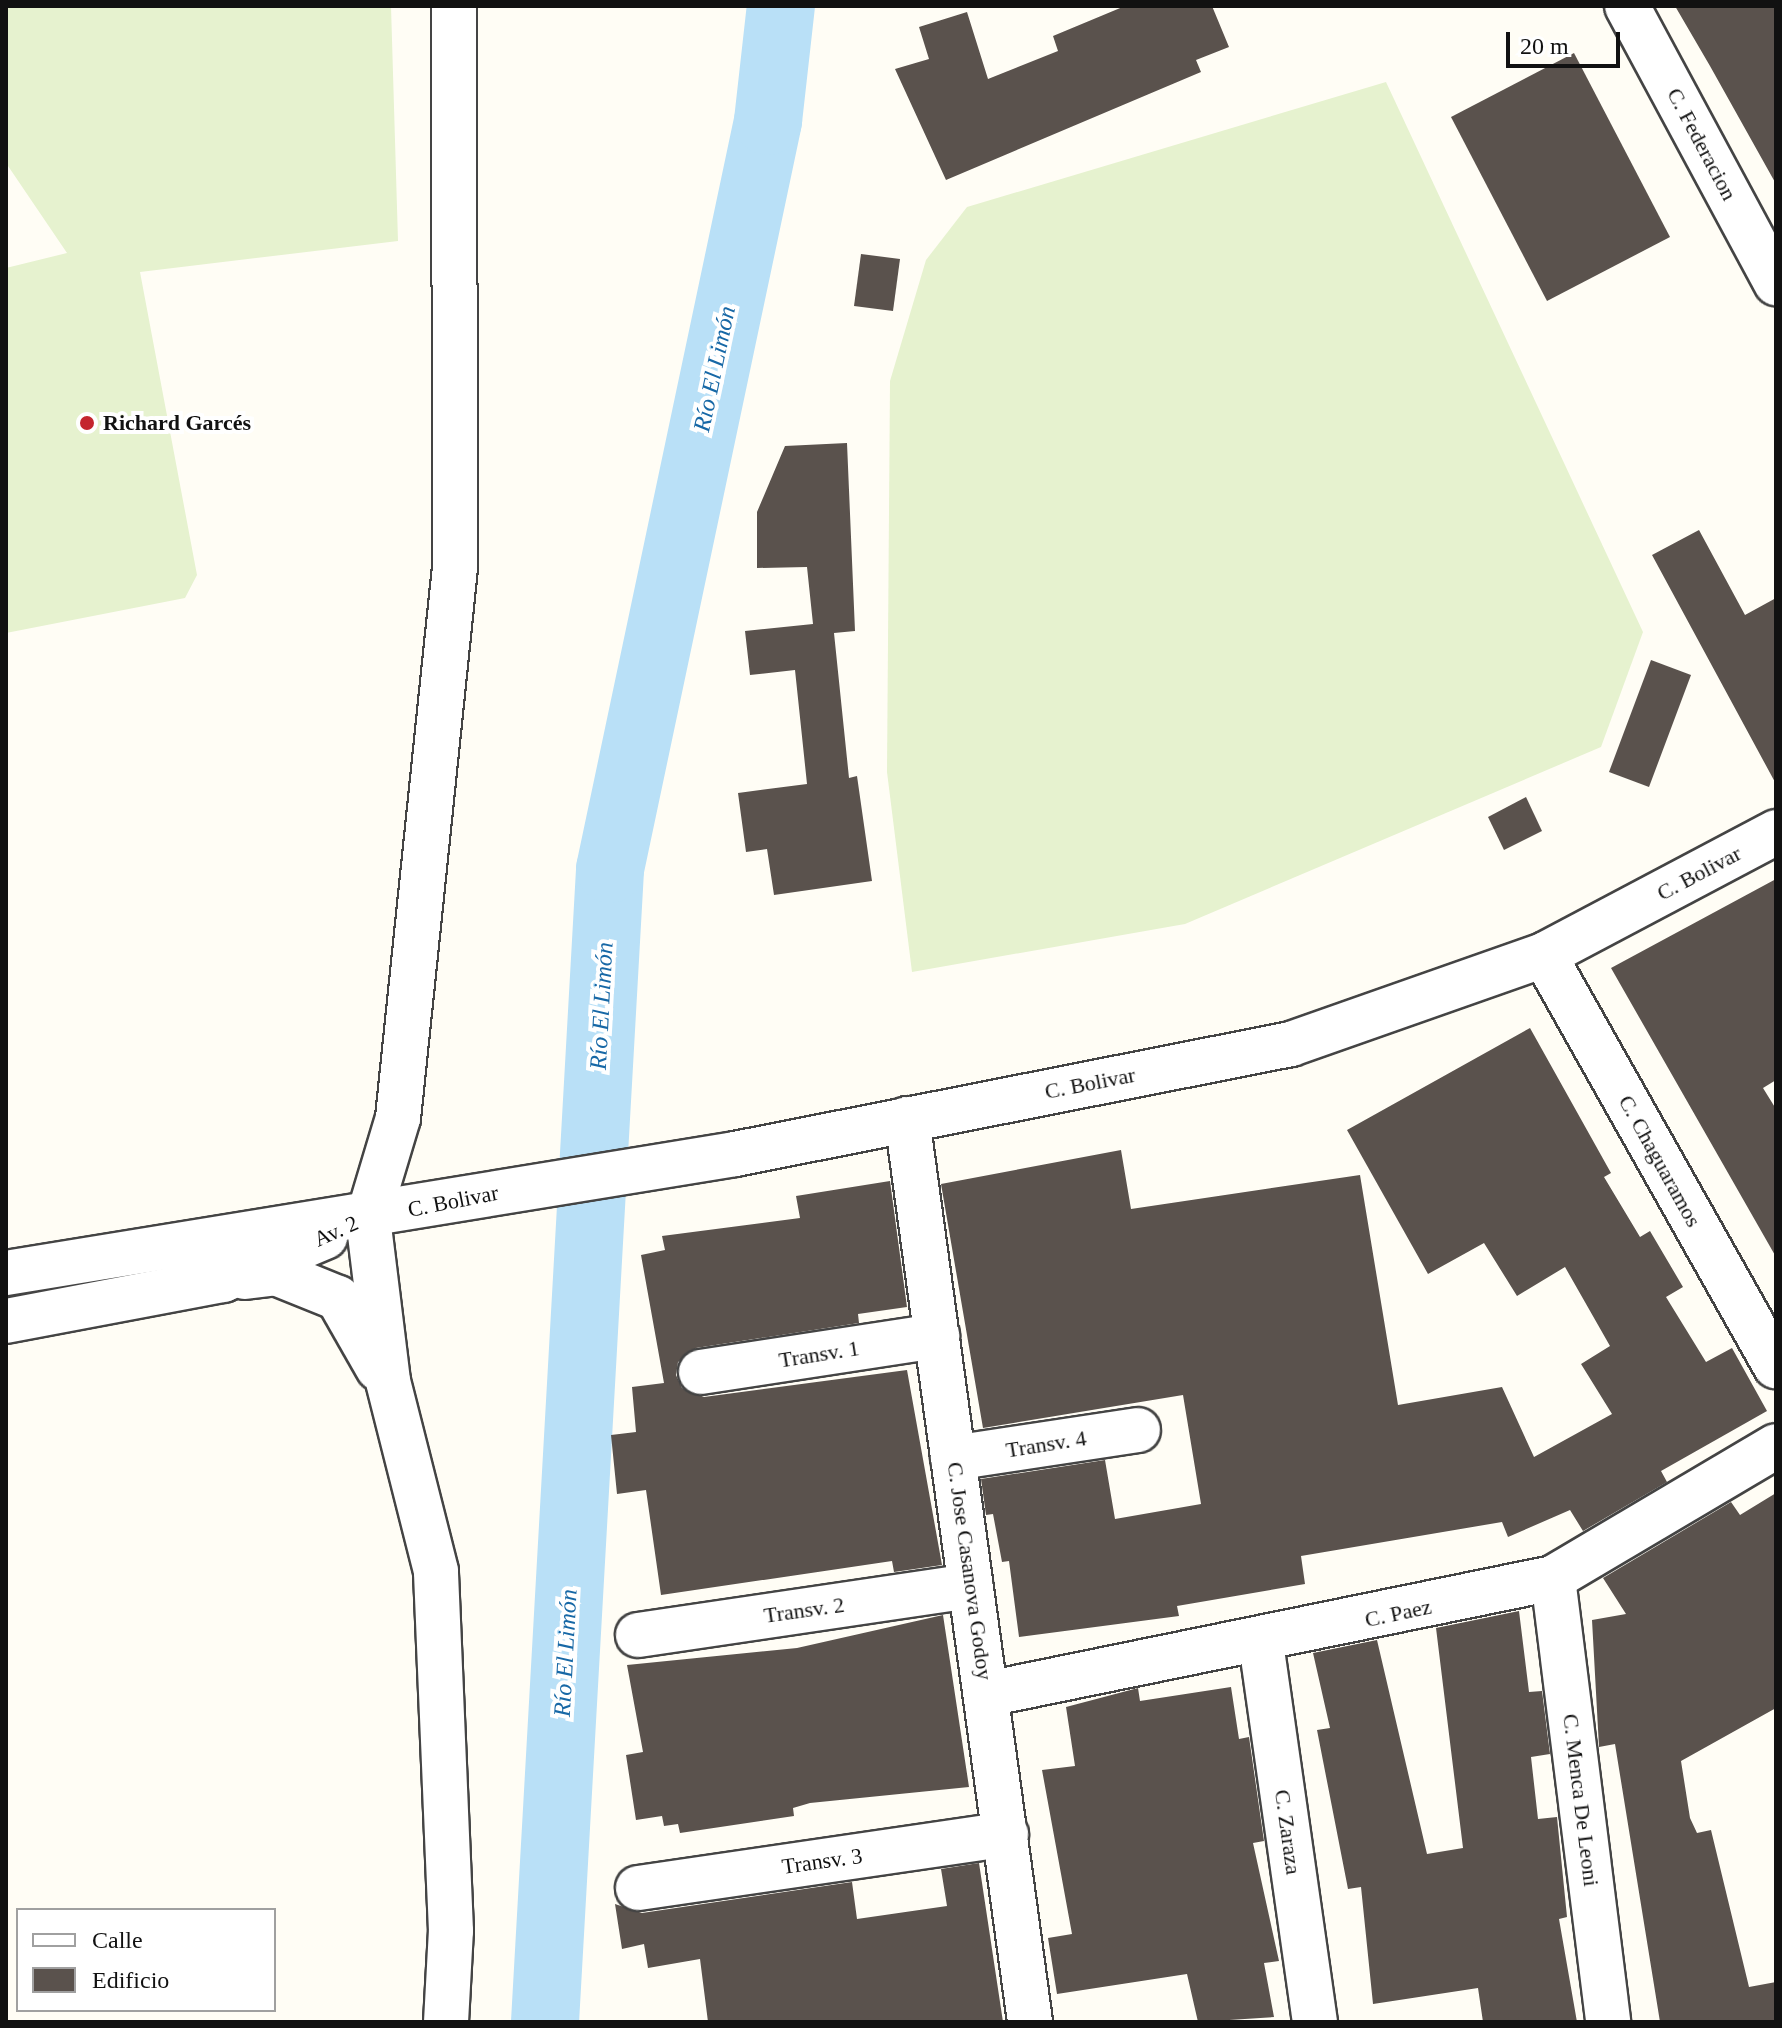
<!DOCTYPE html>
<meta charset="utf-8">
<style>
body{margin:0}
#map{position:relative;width:1782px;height:2028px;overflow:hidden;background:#fffdf5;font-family:"Times New Roman",serif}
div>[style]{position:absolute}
.pitch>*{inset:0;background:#e6f2cf}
.river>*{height:68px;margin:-34px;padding:0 34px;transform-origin:34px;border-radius:34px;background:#b9e0f7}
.building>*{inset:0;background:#5a524d}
.roads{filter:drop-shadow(2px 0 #444) drop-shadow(-2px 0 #444) drop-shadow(0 2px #444) drop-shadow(0 -2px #444)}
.minor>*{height:44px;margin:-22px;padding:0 22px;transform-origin:22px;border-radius:22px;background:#fff}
.dots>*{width:22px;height:22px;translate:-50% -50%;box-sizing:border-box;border:4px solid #fff;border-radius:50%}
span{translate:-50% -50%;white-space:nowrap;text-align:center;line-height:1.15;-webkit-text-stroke:8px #fff;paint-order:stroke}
.street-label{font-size:22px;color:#111}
.poi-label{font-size:22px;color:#111;font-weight:700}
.left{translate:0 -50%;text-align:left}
.water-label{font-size:24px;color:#1768a6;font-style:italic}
.frame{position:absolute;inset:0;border:8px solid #111;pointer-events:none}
.legend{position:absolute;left:16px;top:1908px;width:260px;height:104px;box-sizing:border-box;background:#fff;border:2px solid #a0a0a0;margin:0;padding:10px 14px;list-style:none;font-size:24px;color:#111}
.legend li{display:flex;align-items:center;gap:16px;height:40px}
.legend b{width:40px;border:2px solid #a0a0a0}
.scale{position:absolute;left:1506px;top:32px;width:114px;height:36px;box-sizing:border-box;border:4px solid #111;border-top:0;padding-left:10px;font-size:24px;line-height:28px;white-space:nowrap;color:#111;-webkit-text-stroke:6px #fff;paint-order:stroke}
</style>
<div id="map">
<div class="pitch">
<i style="clip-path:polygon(6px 6px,391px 6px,398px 241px,140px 272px,197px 575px,185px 598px,6px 633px,6px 268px,67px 253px,6px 163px)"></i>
<i style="clip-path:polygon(1386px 82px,1643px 632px,1601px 747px,1185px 924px,912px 972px,887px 772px,890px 381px,926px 260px,967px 207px)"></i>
</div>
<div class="river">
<i style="left:545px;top:2022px;width:1155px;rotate:-86.77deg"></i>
<i style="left:610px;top:869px;width:765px;rotate:-78.07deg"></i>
<i style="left:768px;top:121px;width:116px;rotate:-83.6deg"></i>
</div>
<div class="building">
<i style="clip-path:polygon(1125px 6px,1212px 6px,1229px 47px,1196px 60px,1201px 72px,946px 180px,895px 69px,929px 59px,919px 27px,967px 12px,988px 79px,1058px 51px,1053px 36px)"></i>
<i style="clip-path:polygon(1675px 6px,1776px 6px,1776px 184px,1710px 66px)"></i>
<i style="clip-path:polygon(1574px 53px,1670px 237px,1547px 301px,1451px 117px)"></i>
<i style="clip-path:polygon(861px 254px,900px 259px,893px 311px,854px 306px)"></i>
<i style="clip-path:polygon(847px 443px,855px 631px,834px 633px,849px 778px,857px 776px,872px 881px,774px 895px,767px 849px,746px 852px,738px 793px,807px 784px,795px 670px,750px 675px,745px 631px,813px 624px,807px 567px,757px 568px,757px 512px,785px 446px)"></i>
<i style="clip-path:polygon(1699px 530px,1745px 615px,1776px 598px,1776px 784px,1652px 555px)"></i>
<i style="clip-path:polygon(1651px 660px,1691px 675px,1649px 787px,1609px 772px)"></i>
<i style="clip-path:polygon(1526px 797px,1542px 831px,1504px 850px,1488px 817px)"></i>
<i style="clip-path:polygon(1776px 879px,1776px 1080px,1763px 1088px,1776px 1109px,1776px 1257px,1611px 968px)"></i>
<i style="clip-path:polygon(1530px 1028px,1611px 1173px,1604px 1177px,1640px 1237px,1650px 1231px,1683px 1287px,1666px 1297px,1706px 1362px,1732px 1348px,1767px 1411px,1661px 1471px,1667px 1482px,1583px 1531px,1570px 1510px,1508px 1537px,1502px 1522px,1301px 1556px,1305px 1584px,1177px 1606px,1179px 1616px,1019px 1637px,1009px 1561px,1002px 1562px,993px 1514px,986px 1515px,981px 1479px,1105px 1460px,1115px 1519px,1201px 1504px,1183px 1395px,983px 1428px,941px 1184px,1121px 1150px,1131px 1209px,1360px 1175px,1398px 1405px,1502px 1387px,1534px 1457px,1612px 1414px,1581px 1364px,1610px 1346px,1565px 1267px,1517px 1296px,1484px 1243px,1428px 1274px,1347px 1130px)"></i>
<i style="clip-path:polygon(890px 1181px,907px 1307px,858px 1314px,859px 1323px,696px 1348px,678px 1362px,676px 1375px,682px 1388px,704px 1397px,907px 1370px,942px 1565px,894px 1572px,892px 1561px,661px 1595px,646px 1490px,617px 1494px,611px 1435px,636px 1432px,632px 1387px,664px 1383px,641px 1255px,665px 1250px,662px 1236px,800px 1218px,796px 1196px)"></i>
<i style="clip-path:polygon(1776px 1493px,1776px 1708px,1681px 1761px,1690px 1818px,1697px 1833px,1711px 1830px,1749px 1987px,1776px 1982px,1776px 2022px,1660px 2022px,1615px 1744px,1599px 1747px,1592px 1620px,1626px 1614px,1603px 1578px,1731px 1502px,1740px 1515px)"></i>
<i style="clip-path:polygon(1519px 1611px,1529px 1692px,1542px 1691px,1550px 1754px,1531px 1757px,1538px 1819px,1557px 1817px,1567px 1917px,1559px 1919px,1577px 2022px,1483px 2022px,1478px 1988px,1373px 2004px,1361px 1887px,1348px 1889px,1317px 1730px,1330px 1728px,1313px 1653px,1377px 1640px,1427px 1854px,1463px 1848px,1436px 1628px)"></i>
<i style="clip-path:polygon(943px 1615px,969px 1787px,810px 1803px,793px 1808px,794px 1816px,680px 1833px,678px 1824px,664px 1826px,662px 1816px,636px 1820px,626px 1755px,643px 1752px,627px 1665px,797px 1648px)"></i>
<i style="clip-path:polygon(1231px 1687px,1239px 1739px,1249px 1737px,1264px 1841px,1253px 1843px,1279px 1961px,1264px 1963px,1274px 2017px,1198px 2022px,1187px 1974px,1057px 1994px,1048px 1938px,1072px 1934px,1042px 1770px,1075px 1766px,1066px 1707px,1138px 1688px,1140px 1701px)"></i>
<i style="clip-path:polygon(979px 1863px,1003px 2022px,708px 2022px,700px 1959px,648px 1968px,644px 1944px,622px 1949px,615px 1904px,642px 1913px,852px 1882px,857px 1919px,947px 1906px,941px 1869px)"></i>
</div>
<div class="roads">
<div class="minor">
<i style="left:1627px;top:6px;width:315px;rotate:61.7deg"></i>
<i style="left:1544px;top:955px;width:472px;rotate:60.6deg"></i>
<i style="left:907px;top:1119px;width:911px;rotate:82.24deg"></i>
<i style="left:6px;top:1273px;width:739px;rotate:-9.27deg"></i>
<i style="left:735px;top:1154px;width:567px;rotate:-11.19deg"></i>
<i style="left:1291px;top:1044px;width:268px;rotate:-19.4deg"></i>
<i style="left:1544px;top:955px;width:263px;rotate:-27.9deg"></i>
<i style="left:245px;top:1277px;width:31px;rotate:-7deg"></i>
<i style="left:276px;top:1273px;width:67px;rotate:22deg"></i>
<i style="left:338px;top:1298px;width:81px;rotate:60.3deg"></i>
<i style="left:6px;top:1321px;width:221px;rotate:-10.7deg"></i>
<i style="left:223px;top:1280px;width:111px;rotate:-22.9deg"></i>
<i style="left:701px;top:1372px;width:239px;rotate:-8.7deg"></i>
<i style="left:953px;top:1458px;width:187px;rotate:-8.6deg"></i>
<i style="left:1553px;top:1578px;width:447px;rotate:82.9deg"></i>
<i style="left:638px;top:1635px;width:336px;rotate:-8.4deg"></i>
<i style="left:1261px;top:1643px;width:383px;rotate:81.9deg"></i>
<i style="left:987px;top:1694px;width:578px;rotate:-11.58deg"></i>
<i style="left:1553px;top:1578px;width:259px;rotate:-30.6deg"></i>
<i style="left:638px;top:1888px;width:372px;rotate:-8.3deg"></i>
<i style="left:446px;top:2022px;width:91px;rotate:-86.9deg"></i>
<i style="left:451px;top:1931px;width:360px;rotate:-92.4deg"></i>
<i style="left:436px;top:1571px;width:196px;rotate:-104.2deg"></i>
<i style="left:388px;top:1381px;width:164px;rotate:-97deg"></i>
<i style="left:368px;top:1218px;width:104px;rotate:-73.3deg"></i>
<i style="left:398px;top:1118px;width:554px;rotate:-84.09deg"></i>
<i style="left:455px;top:567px;width:561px;rotate:-90.1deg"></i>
</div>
</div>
<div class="dots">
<i style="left:87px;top:423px;background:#c4262e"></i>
</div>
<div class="street-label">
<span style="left:1702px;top:144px;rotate:62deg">C. Federacion</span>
<span style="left:1699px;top:873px;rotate:-28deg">C. Bolivar</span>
<span style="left:1090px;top:1083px;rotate:-11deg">C. Bolivar</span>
<span style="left:1660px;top:1161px;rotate:61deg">C. Chaguaramos</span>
<span style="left:453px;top:1201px;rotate:-11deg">C. Bolivar</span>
<span style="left:336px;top:1231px;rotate:-24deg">Av. 2</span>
<span style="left:819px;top:1354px;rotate:-9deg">Transv. 1</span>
<span style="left:1046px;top:1444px;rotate:-9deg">Transv. 4</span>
<span style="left:970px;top:1571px;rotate:82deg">C. Jose Casanova Godoy</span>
<span style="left:804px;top:1610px;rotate:-8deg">Transv. 2</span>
<span style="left:1398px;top:1613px;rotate:-12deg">C. Paez</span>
<span style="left:1581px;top:1800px;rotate:83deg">C. Menca De Leoni</span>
<span style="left:1288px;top:1832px;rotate:82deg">C. Zaraza</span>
<span style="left:822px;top:1861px;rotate:-8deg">Transv. 3</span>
</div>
<div class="poi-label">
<span class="left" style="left:103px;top:423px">Richard Garcés</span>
</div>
<div class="water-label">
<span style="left:715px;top:369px;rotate:-78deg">Río El Limón</span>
<span style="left:602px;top:1006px;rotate:-87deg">Río El Limón</span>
<span style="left:566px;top:1653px;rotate:-87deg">Río El Limón</span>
</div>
<div class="frame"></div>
<ul class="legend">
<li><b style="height:10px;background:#fff"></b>Calle</li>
<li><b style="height:22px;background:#5a524d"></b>Edificio</li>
</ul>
<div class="scale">20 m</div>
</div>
